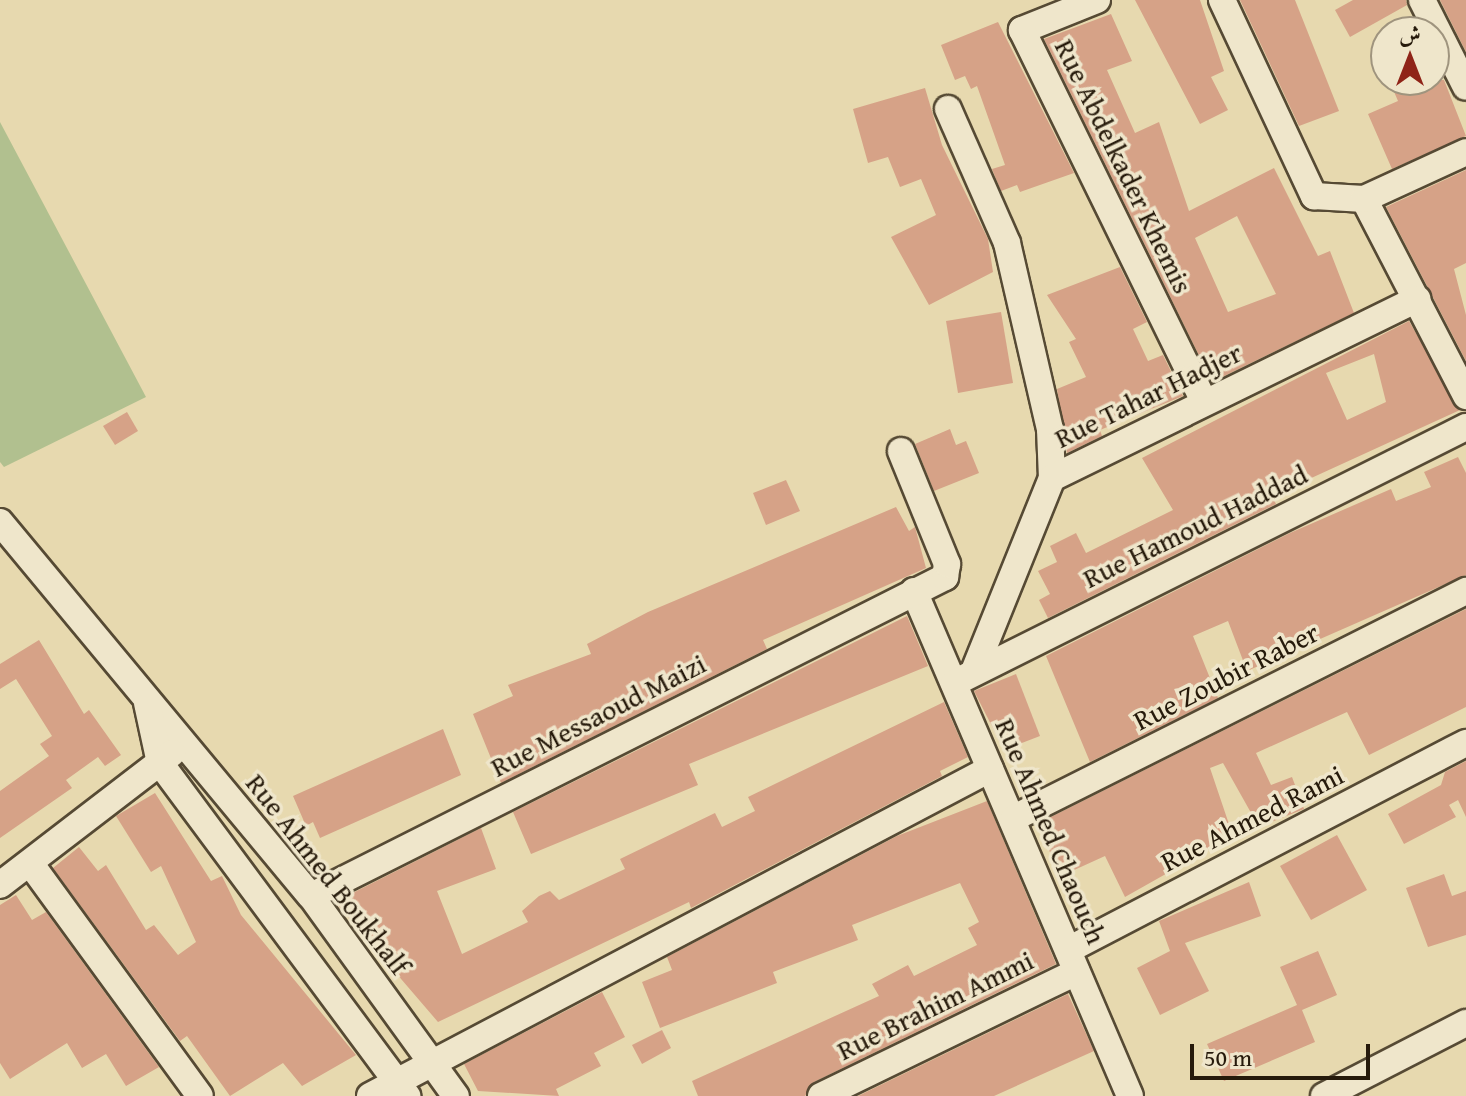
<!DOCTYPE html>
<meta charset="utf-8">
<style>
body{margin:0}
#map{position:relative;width:1466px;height:1096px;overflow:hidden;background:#e7d9af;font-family:"Gentium Book Plus",Amiri,serif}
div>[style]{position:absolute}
.green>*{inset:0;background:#b1c08f}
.building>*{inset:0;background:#d6a287}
.roads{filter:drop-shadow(2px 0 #564a34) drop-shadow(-2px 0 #564a34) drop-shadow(0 2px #564a34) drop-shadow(0 -2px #564a34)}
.minor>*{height:26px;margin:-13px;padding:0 13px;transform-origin:13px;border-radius:13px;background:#efe6cb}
span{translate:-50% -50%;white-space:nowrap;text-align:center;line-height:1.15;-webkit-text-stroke:7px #efe6cb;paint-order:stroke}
.street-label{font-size:28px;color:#261a0b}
.north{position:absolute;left:1370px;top:16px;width:80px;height:80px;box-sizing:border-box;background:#efe6cb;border:2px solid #9f947e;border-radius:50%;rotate:0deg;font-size:22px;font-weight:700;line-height:32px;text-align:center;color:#261a0b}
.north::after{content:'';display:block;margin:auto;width:28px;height:36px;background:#8f2418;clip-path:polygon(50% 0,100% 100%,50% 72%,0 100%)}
.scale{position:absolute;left:1190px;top:1044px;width:180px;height:36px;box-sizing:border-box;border:4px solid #261a0b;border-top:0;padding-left:10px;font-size:24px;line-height:28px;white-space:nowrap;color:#261a0b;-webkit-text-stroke:6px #efe6cb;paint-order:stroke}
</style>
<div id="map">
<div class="green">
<i style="clip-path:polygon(0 122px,146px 397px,4px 467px,0 462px)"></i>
</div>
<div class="building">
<i style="clip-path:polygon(1135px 0,1200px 0,1224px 71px,1211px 77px,1228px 110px,1200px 124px)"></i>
<i style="clip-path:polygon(1240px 0,1295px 0,1339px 111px,1299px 126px)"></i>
<i style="clip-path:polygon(1353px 0,1406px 0,1407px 5px,1350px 37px,1335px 10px)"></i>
<i style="clip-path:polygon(1440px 0,1466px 0,1466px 52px)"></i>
<i style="clip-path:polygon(evenodd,1111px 14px,1132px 61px,1107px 70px,1135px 133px,1159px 122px,1189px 211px,1274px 168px,1318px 256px,1330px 251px,1354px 313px,1212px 382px,1044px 39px,1111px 14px,1237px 216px,1276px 294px,1228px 312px,1195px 238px,1237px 216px)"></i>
<i style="clip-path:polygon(998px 22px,1074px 173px,1020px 192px,1017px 185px,1001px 191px,992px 169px,1005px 165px,977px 86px,971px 89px,965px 76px,955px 80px,941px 45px)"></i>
<i style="clip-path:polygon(1389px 80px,1444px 80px,1466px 136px,1392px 169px,1368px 114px,1398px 101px)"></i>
<i style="clip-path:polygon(925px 88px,942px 145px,988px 239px,993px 272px,929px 305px,891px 237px,936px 215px,921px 179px,900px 187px,888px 157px,868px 163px,853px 109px)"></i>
<i style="clip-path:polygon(1466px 170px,1466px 263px,1454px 269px,1466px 315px,1466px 361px,1386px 207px)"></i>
<i style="clip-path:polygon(1120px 267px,1147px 322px,1133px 329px,1148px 361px,1163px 355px,1183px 396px,1100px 430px,1102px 436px,1067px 453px,1057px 389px,1086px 377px,1069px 342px,1076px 339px,1047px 295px)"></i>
<i style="clip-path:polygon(1001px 312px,1013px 383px,958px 393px,946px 321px)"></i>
<i style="clip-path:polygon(evenodd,1409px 321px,1460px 410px,1272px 496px,1276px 504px,1048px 618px,1039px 600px,1050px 594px,1038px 571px,1057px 562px,1050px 546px,1076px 533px,1086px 553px,1173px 510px,1142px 458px,1409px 321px,1374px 354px,1386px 402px,1347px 420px,1326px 373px,1374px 354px)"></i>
<i style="clip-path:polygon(127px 412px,138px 431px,115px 445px,103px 426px)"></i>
<i style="clip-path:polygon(950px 429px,956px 445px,966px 441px,979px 473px,934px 491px,915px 444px)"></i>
<i style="clip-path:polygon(1458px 457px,1466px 473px,1466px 575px,1247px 671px,1228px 621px,1193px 636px,1218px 698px,1090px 762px,1046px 656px,1290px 533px,1391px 489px,1396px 501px,1431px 487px,1424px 472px)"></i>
<i style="clip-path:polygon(786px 480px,800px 511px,766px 525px,753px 493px)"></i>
<i style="clip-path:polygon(896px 507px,909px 531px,915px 527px,926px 568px,763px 640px,767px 649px,501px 783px,473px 714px,513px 696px,508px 685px,591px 654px,587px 644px,648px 612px)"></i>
<i style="clip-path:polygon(1466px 609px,1466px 707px,1369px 755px,1347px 712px,1256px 753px,1271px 785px,1292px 777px,1304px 809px,1259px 827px,1223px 763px,1210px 768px,1233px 836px,1125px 897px,1105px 856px,1061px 876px,1037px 824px)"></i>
<i style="clip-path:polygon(907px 616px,928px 666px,689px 764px,698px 785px,531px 854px,513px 812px)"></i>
<i style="clip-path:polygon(39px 640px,84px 714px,89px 710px,121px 755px,105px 766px,98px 757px,66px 780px,72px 788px,0 838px,0 791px,49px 756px,40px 744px,52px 736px,16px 679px,0 689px,0 664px)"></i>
<i style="clip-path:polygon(1016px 674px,1040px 736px,1004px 750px,974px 691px)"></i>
<i style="clip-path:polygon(944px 702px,968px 757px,940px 771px,942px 776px,691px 908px,689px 902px,438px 1022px,335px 902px,481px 828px,496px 869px,437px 891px,462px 954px,528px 922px,522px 911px,539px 896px,550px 891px,559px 900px,625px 869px,620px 859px,715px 813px,722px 827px,755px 811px,748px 797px)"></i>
<i style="clip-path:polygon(443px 729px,461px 775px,320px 838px,313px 822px,306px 826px,293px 796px)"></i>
<i style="clip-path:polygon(1466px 761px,1466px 817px,1458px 800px,1449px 805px,1456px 817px,1404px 844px,1388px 814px,1441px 785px,1445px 772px)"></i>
<i style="clip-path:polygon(155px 793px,211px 881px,222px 876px,241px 915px,356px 1055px,302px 1086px,283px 1063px,230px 1096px,187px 1036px,180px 1041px,53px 868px,79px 847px,98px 871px,106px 865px,146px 930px,154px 925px,178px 955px,196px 942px,161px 866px,151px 872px,116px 816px)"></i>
<i style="clip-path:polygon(987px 801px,1056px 964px,814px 1082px,805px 1096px,698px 1096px,692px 1081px,879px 996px,872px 984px,908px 965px,914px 976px,977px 945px,968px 928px,979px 922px,960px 883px,852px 925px,858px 940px,773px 972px,777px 983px,660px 1028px,642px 982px,672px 970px,667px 957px,897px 836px)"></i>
<i style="clip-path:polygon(1337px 835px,1367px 890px,1311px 920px,1280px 866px)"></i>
<i style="clip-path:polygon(1444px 874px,1452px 896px,1466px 891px,1466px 935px,1428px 947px,1406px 888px)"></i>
<i style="clip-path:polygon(1249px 882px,1261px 916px,1185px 943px,1209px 991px,1160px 1015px,1137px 968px,1170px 951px,1159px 921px)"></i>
<i style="clip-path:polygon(16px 895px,32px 920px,46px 912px,159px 1067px,126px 1086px,106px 1054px,82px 1068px,67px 1043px,10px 1079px,0 1063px,0 905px)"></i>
<i style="clip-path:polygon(1318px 951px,1337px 995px,1302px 1010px,1315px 1042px,1224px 1081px,1207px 1044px,1297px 1005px,1280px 967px)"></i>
<i style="clip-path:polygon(602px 992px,625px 1037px,594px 1053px,601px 1066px,556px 1089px,559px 1096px,478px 1091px,464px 1064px)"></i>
<i style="clip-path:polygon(1068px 994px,1094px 1051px,994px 1096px,858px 1096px)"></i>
<i style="clip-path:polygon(662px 1030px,671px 1048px,642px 1064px,632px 1045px)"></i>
</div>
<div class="roads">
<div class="minor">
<i style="left:1097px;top:0;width:81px;rotate:158.2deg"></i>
<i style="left:1022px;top:30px;width:414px;rotate:63.9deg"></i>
<i style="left:1222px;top:0;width:217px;rotate:64.9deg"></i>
<i style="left:1314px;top:196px;width:50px;rotate:3.4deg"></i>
<i style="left:1364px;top:199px;width:222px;rotate:62.6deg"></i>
<i style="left:1422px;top:0;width:97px;rotate:63.2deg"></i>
<i style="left:948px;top:109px;width:146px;rotate:66.2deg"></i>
<i style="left:1007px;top:243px;width:191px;rotate:77deg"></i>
<i style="left:1050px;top:429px;width:49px;rotate:87.7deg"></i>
<i style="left:1364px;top:199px;width:112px;rotate:-24.7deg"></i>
<i style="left:0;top:522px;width:486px;rotate:50.3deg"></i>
<i style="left:311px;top:896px;width:247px;rotate:54.1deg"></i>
<i style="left:914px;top:591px;width:549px;rotate:66.84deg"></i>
<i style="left:974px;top:671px;width:208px;rotate:-68deg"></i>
<i style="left:1052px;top:478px;width:407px;rotate:-26.1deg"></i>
<i style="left:954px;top:683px;width:572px;rotate:-26.57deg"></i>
<i style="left:147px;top:703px;width:61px;rotate:77.8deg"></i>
<i style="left:160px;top:763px;width:415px;rotate:53.4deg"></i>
<i style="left:1014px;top:818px;width:506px;rotate:-26.67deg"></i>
<i style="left:30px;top:863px;width:288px;rotate:53.9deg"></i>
<i style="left:0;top:885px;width:217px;rotate:-37.5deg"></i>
<i style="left:311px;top:896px;width:710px;rotate:-26.71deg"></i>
<i style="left:945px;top:577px;width:13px;rotate:-81deg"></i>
<i style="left:947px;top:564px;width:122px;rotate:-112.2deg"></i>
<i style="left:1068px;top:950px;width:449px;rotate:-27.5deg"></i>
<i style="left:370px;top:1096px;width:701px;rotate:-27.81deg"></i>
<i style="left:821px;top:1096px;width:284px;rotate:-25.9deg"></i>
<i style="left:1324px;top:1096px;width:160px;rotate:-27.2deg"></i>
</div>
</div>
<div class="street-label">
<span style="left:1124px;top:166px;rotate:64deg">Rue Abdelkader Khemis</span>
<span style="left:1148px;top:395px;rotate:-26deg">Rue Tahar Hadjer</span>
<span style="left:1195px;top:526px;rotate:-26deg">Rue Hamoud Haddad</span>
<span style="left:1226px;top:676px;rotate:-27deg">Rue Zoubir Raber</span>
<span style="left:598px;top:715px;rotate:-27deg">Rue Messaoud Maizi</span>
<span style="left:1252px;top:818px;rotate:-27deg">Rue Ahmed Rami</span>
<span style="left:1051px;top:831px;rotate:67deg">Rue Ahmed Chaouch</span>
<span style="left:328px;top:874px;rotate:52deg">Rue Ahmed Boukhalf</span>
<span style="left:935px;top:1005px;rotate:-26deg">Rue Brahim Ammi</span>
</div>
<div class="north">ش</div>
<div class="scale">50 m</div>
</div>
